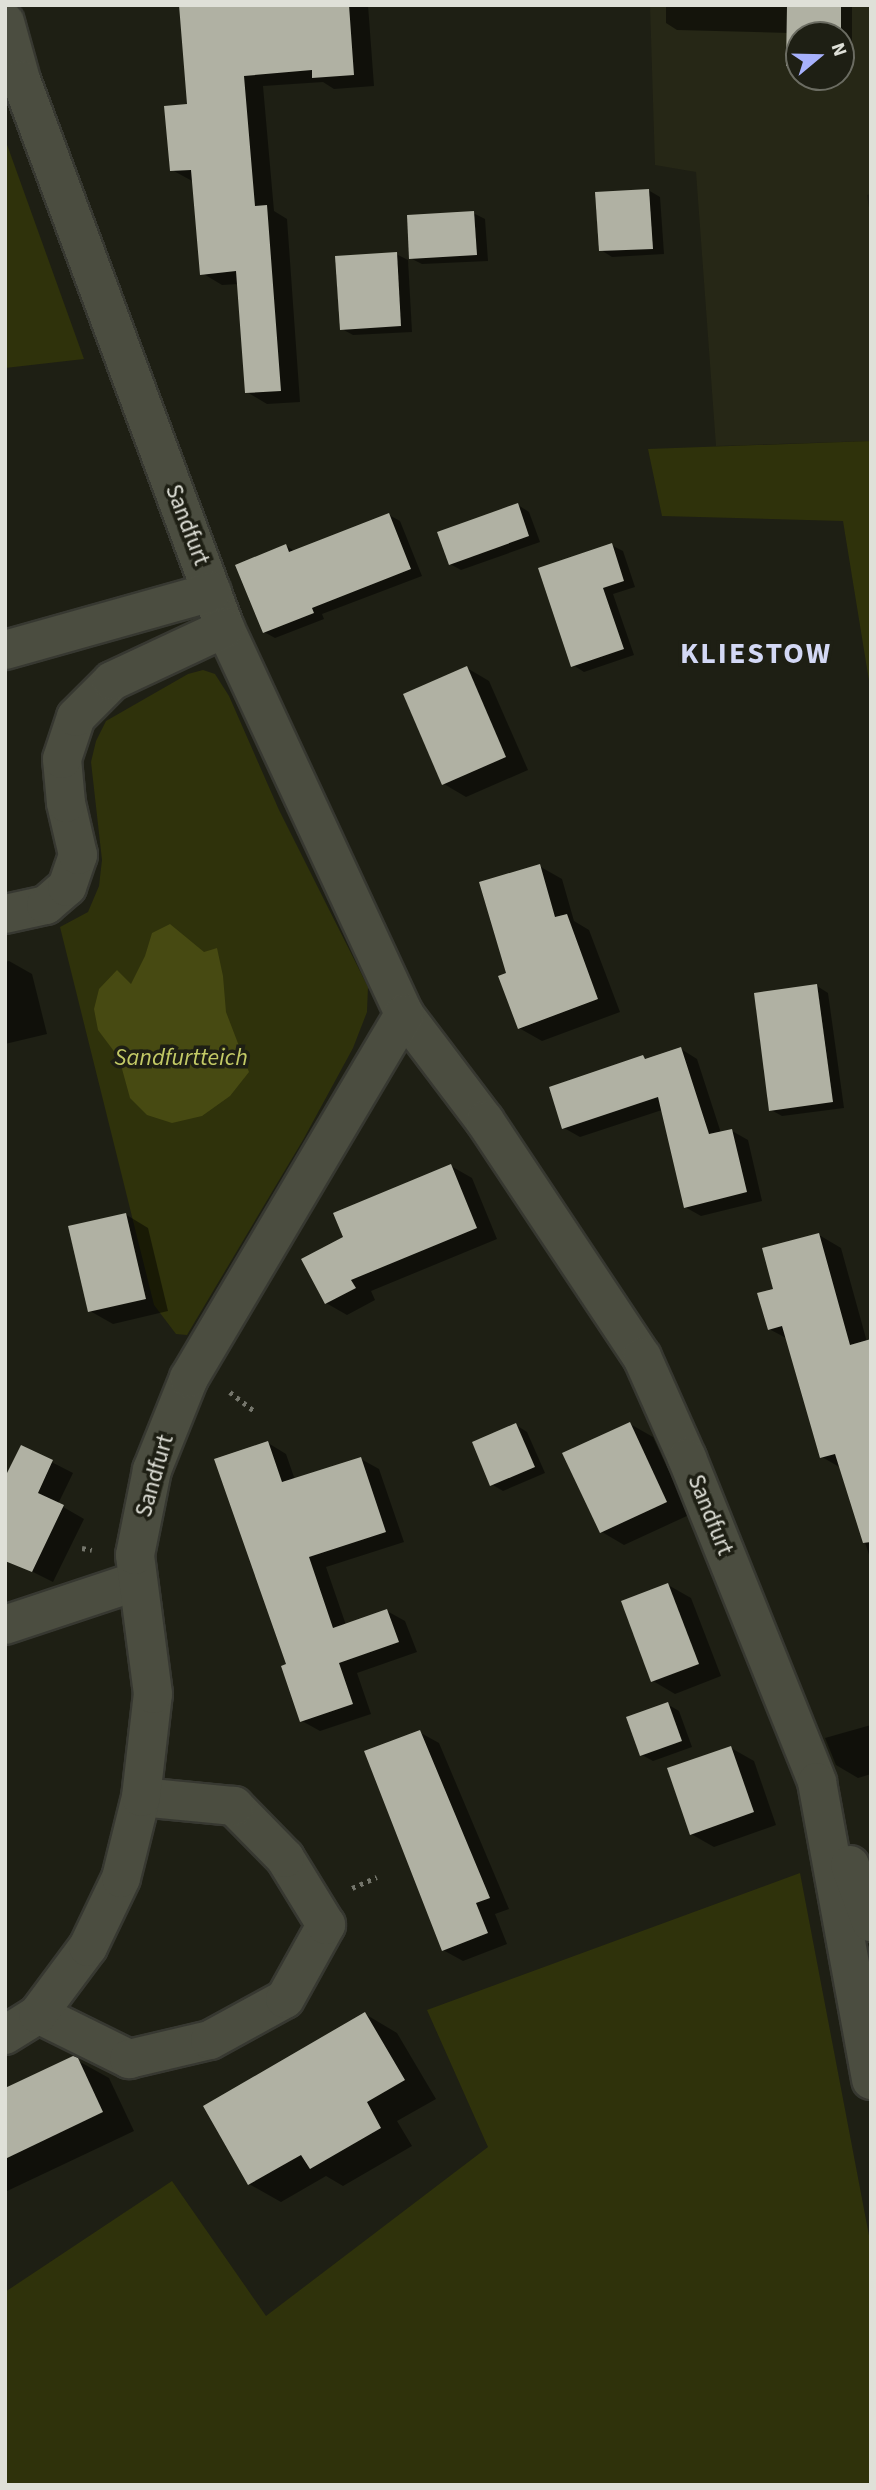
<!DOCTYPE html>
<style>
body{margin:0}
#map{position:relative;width:876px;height:2490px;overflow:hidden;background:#1e1f14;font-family:"Source Sans 3",sans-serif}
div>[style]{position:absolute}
.built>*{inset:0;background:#262716}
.green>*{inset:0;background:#2f320b}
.water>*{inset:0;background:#474a12}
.shadow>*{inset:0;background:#0007}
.building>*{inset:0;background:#b0b1a3}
.path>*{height:4.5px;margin-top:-2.25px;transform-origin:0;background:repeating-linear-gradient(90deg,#74756b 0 3.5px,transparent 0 8.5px)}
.roads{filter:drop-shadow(2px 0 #373831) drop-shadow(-2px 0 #373831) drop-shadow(0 2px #373831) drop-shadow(0 -2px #373831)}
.minor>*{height:38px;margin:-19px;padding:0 19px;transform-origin:19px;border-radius:19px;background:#4b4d40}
span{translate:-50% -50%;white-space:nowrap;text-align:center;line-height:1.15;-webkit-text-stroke:7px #1e1f14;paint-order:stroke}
.street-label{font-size:23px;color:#dfe0d8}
.water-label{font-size:24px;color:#c3ca66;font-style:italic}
.district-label{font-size:30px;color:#d3d8f5;font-weight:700;letter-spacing:2px}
.frame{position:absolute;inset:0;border:7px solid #dfe0d8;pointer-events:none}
.north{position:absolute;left:785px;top:21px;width:70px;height:70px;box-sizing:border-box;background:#1e1f14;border:2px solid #6b6c62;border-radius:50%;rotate:71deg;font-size:19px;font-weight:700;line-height:28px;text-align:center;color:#dfe0d8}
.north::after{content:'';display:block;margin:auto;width:24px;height:32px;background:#a7b1fc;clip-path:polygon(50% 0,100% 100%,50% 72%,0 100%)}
</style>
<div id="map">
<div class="built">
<i style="clip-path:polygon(evenodd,650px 5px,871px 5px,871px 194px,867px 195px,871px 220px,871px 441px,716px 446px,696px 172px,655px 165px,650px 5px,799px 35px,841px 35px,841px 77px,799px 77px,799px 35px)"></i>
</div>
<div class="green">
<i style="clip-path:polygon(5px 139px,84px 359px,5px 368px)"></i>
<i style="clip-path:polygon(871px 441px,871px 693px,843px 521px,662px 516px,648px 449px)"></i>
<i style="clip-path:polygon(203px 670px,215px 674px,229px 696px,279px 810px,368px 987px,367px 1012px,353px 1048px,303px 1140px,187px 1335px,176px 1334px,154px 1305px,60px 927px,88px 912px,99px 886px,102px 860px,91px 762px,96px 741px,106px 721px,188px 674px)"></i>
<i style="clip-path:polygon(800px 1873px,871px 2246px,871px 2485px,5px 2485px,5px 2292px,172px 2181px,266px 2316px,488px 2147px,427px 2010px)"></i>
</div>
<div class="water">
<i style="clip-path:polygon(170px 924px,204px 952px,217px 948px,223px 976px,226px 1012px,249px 1072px,230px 1096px,202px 1116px,172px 1123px,147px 1115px,130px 1098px,119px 1058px,98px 1030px,94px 1009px,99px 989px,117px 970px,131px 984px,145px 956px,152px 933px)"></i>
</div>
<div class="shadow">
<i style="clip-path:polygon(258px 5px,368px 5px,374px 86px,334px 89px,323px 82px,263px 86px,274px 211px,287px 219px,300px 402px,267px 404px,247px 392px,239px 284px,222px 285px,202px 273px,194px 182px,172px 170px,189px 106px)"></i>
<i style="clip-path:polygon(666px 5px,852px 5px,852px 72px,841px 72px,841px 35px,799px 35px,799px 71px,788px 65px,789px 33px,677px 30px,666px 23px)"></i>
<i style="clip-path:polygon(648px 190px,660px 197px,664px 254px,612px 257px,601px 250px)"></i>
<i style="clip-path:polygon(473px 213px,485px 219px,488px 261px,422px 264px,410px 258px)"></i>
<i style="clip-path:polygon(396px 254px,408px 260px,412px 332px,353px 335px,342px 329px)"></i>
<i style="clip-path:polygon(518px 505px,529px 512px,540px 542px,461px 570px,450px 564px)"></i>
<i style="clip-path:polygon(389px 515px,400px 521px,422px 576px,322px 614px,324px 619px,275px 638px,264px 632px,286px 546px,295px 551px)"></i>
<i style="clip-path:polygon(611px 545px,623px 551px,635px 587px,613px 594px,634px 655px,584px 672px,573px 665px)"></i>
<i style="clip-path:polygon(467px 668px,489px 681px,528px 770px,466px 797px,444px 784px)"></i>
<i style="clip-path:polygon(539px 866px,562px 879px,574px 921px,589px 930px,620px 1012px,542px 1041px,519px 1028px,508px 974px)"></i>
<i style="clip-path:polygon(9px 961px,32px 974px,47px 1034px,5px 1044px,5px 962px)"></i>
<i style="clip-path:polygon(817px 986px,828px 993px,844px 1108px,782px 1116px,771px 1110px)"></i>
<i style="clip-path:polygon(681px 1049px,697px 1059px,721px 1133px,732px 1131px,748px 1140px,762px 1201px,701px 1216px,685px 1207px,662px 1110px,580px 1137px,564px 1128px,643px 1057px,648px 1060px)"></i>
<i style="clip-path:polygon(451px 1166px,472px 1178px,497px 1239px,371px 1291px,375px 1300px,347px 1315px,326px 1303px,345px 1238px)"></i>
<i style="clip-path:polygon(125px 1214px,148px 1228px,168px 1311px,113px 1324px,90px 1311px)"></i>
<i style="clip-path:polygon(819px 1235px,841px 1248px,867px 1342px,871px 1341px,871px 1561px,841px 1468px,822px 1457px,788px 1339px,769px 1329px,775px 1290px)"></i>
<i style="clip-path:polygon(630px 1424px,653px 1437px,689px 1515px,624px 1545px,602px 1532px)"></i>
<i style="clip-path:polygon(516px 1425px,527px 1432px,545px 1473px,503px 1491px,491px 1484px)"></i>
<i style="clip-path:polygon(268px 1443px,286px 1454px,295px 1480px,361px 1459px,379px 1469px,404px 1542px,326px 1567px,346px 1625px,387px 1611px,405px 1621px,417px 1652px,357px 1673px,371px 1714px,320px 1731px,302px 1721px,289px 1665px)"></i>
<i style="clip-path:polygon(22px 1447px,73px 1473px,58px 1504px,84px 1519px,53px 1582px,5px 1558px)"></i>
<i style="clip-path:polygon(668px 1585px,691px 1598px,721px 1676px,675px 1694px,653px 1681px)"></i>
<i style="clip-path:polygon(667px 1704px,679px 1711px,692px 1747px,653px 1761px,642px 1755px)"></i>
<i style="clip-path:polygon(871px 1725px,871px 1774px,858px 1778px,836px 1765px,825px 1738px)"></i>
<i style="clip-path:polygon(419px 1732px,439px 1743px,509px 1909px,495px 1914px,507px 1944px,463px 1961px,443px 1950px)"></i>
<i style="clip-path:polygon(731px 1748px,754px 1761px,776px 1825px,714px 1847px,691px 1834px)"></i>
<i style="clip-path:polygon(365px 2014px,397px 2033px,436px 2099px,397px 2121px,412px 2146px,343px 2186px,326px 2176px,281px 2202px,249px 2184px)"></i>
<i style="clip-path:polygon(73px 2058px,109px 2078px,134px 2131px,5px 2192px,5px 2090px)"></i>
</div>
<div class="building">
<i style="clip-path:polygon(179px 5px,349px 5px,354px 75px,312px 78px,312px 70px,244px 76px,255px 206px,267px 205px,281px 391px,245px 393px,236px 271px,200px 275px,191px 170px,170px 171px,164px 106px,187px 104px)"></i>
<i style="clip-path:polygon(787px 5px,841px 5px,841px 40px,841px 35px,799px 35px,799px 66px,786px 66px)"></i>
<i style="clip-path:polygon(649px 189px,653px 249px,599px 251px,595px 192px)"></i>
<i style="clip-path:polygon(474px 211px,477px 255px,409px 259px,407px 215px)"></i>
<i style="clip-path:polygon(397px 252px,401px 326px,340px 330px,335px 256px)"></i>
<i style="clip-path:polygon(518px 503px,529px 536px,449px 565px,437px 532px)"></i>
<i style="clip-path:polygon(389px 513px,411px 569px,312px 608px,314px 613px,263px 633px,235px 565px,286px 544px,289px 552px)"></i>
<i style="clip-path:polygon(612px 543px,624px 581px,603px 588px,624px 649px,571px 667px,538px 568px)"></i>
<i style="clip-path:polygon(467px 666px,506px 757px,442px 785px,403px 694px)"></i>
<i style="clip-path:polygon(540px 864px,555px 917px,567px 914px,598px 999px,518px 1029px,498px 976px,506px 973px,479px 882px)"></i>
<i style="clip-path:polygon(817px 984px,833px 1102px,769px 1111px,754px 993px)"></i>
<i style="clip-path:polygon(681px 1047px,709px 1134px,732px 1129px,747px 1192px,684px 1208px,658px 1097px,562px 1129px,549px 1087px,643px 1055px,645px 1059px)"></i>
<i style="clip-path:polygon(451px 1164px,477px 1228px,351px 1280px,356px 1288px,325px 1304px,301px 1259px,343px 1237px,333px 1213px)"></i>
<i style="clip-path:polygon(126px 1213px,146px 1299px,88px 1312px,68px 1226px)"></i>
<i style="clip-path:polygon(819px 1233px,850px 1345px,871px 1339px,871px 1542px,863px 1543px,835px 1454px,820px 1458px,782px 1326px,768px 1330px,757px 1293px,773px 1289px,762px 1248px)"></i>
<i style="clip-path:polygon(630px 1422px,667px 1502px,600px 1533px,562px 1453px)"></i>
<i style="clip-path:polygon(516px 1423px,535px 1467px,490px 1486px,472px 1442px)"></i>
<i style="clip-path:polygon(268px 1441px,282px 1482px,361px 1457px,386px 1532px,309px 1557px,333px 1628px,387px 1609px,399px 1642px,339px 1663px,353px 1704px,300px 1722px,281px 1666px,286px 1664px,214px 1459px)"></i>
<i style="clip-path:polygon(21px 1445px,53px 1460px,38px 1493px,64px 1505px,32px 1572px,5px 1561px,5px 1477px)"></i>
<i style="clip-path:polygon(668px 1583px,699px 1664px,651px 1682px,621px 1601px)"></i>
<i style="clip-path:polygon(668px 1702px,682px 1741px,640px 1756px,626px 1717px)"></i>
<i style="clip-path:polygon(420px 1730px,490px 1898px,476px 1903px,488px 1933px,442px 1951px,364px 1751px)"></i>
<i style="clip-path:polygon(731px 1746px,754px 1812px,690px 1835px,667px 1768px)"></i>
<i style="clip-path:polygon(365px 2012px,405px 2080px,367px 2102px,381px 2128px,310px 2169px,301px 2155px,248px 2185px,203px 2106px)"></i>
<i style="clip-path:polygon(73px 2056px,78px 2058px,103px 2112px,5px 2159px,5px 2088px)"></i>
</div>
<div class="path">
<i style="left:230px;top:1392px;width:31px;rotate:38deg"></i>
<i style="left:82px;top:1548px;width:10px;rotate:11deg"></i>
<i style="left:352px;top:1888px;width:27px;rotate:-24deg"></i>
</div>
<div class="roads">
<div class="minor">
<i style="left:5px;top:22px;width:60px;rotate:74.6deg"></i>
<i style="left:21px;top:80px;width:585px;rotate:69.58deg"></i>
<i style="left:225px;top:628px;width:425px;rotate:65.1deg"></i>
<i style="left:404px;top:1014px;width:134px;rotate:52.9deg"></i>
<i style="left:485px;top:1121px;width:283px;rotate:56.4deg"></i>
<i style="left:642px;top:1357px;width:111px;rotate:66deg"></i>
<i style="left:687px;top:1458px;width:349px;rotate:68.1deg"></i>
<i style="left:817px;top:1782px;width:303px;rotate:79.7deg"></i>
<i style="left:5px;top:650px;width:215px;rotate:-15.7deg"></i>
<i style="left:5px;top:914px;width:42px;rotate:-12.4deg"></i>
<i style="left:46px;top:905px;width:28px;rotate:-41deg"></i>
<i style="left:67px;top:887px;width:34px;rotate:-71deg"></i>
<i style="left:78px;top:855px;width:53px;rotate:-103deg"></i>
<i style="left:66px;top:803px;width:44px;rotate:-95.2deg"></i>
<i style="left:62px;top:759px;width:44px;rotate:-71.6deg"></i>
<i style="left:76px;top:717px;width:51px;rotate:-45deg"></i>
<i style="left:112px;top:681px;width:125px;rotate:-25.1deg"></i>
<i style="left:5px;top:1625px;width:139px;rotate:-18.4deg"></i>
<i style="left:850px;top:1865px;width:61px;rotate:69.8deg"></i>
<i style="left:38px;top:2014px;width:102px;rotate:26.3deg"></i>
<i style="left:129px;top:2059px;width:83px;rotate:-13.2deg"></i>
<i style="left:210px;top:2040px;width:85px;rotate:-28.7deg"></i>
<i style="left:285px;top:1999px;width:85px;rotate:-61deg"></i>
<i style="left:326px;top:1925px;width:79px;rotate:-121.5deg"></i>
<i style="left:285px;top:1858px;width:73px;rotate:-134.4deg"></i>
<i style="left:234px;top:1806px;width:93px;rotate:-174.5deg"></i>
<i style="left:5px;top:2035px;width:39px;rotate:-32deg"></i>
<i style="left:38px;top:2014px;width:84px;rotate:-53.3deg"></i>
<i style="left:88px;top:1947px;width:76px;rotate:-64.4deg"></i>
<i style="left:121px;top:1878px;width:83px;rotate:-76.1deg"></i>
<i style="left:141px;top:1797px;width:104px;rotate:-83.4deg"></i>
<i style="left:153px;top:1694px;width:140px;rotate:-97.4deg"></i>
<i style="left:135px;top:1555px;width:87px;rotate:-78.7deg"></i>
<i style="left:152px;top:1470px;width:99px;rotate:-68.1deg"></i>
<i style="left:189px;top:1378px;width:423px;rotate:-59.4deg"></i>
</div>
</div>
<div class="street-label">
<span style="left:187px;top:525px;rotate:69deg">Sandfurt</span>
<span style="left:155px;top:1476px;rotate:-74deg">Sandfurt</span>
<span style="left:710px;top:1515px;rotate:68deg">Sandfurt</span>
</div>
<div class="water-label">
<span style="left:181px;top:1058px">Sandfurtteich</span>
</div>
<div class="district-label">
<span style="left:756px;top:654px">KLIESTOW</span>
</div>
<div class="frame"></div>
<div class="north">N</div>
</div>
